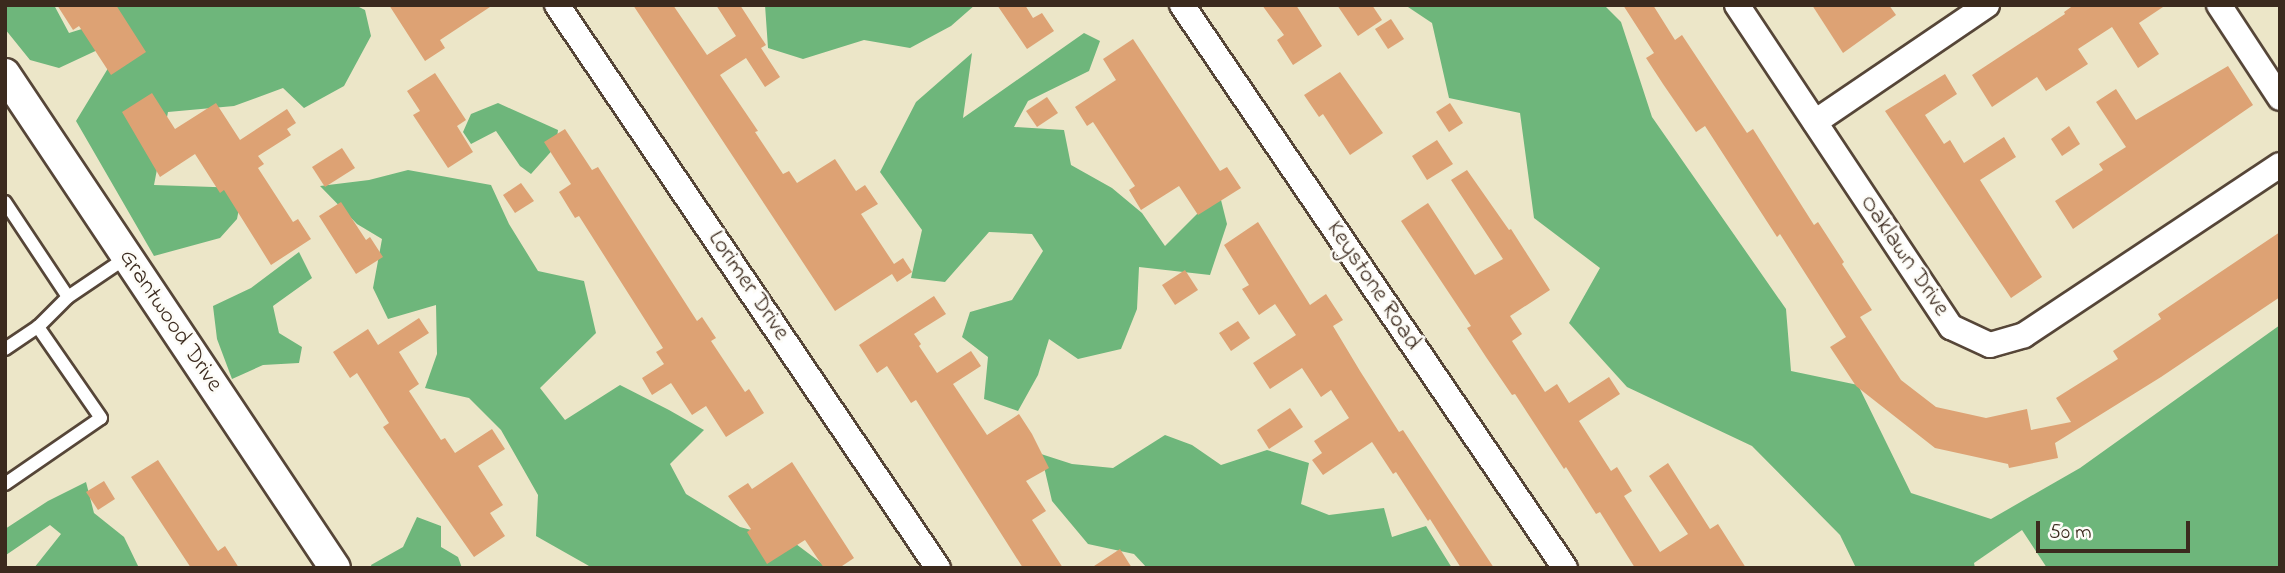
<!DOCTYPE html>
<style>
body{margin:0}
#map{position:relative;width:2285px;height:573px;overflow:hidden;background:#ece6c8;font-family:"Indie Flower",sans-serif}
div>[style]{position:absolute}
.forest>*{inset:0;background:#6eb67b}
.building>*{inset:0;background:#dda274}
.roads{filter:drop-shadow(2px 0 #564638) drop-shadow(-2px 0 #564638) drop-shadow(0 2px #564638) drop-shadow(0 -2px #564638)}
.service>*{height:12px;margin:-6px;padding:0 6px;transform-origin:6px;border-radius:6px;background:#fff}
.minor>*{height:24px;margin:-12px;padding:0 12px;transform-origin:12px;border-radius:12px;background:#fff}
.tertiary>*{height:30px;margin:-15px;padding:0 15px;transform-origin:15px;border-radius:15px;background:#fff}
span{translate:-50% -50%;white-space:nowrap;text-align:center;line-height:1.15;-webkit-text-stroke:5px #fdfcf7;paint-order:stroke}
.street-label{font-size:24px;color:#3b2a1e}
.frame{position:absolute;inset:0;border:7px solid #3b2a1e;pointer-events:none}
.scale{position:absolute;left:2036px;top:521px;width:154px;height:32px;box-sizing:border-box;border:4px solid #3b2a1e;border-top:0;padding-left:9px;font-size:21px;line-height:24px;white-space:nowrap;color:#3b2a1e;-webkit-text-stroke:5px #fdfcf7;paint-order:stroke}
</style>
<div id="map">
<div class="forest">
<i style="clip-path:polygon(5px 5px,54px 5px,69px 33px,101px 23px,112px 5px,355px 5px,365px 10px,371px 36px,344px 86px,304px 108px,283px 88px,234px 106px,168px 112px,154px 185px,243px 188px,237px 219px,220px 238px,154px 256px,76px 121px,110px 65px,104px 47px,59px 68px,30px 60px,5px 29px)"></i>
<i style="clip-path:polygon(765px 5px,975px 5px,951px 26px,910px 48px,864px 40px,803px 59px,768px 48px)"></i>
<i style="clip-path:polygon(1405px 5px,1604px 5px,1621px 22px,1652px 117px,1786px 309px,1791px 371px,1858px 385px,1911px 493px,1991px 519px,2080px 468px,2280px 325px,2280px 568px,2047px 568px,2022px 530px,1974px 563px,1975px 568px,1856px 568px,1840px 535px,1752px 446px,1627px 387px,1569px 323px,1600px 268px,1534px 218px,1520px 113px,1449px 98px,1432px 23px)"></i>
<i style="clip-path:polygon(1084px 33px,1100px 41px,1089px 71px,1028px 101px,1014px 127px,1064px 130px,1071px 165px,1112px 188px,1142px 213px,1165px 246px,1219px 192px,1227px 224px,1210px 275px,1139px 267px,1137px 309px,1121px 349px,1078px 359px,1049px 339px,1038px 375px,1018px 411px,984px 399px,988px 357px,962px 337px,970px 312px,1012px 300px,1043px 251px,1032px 234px,989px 232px,945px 282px,911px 278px,922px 230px,880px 172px,916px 102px,972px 53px,963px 118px)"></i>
<i style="clip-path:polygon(498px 103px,558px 130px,556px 146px,531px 174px,520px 166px,496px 131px,471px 144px,463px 132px,471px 114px)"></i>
<i style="clip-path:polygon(408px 170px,491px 185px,509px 224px,538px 271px,584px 281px,596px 333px,540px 388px,565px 420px,620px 385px,669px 410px,704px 430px,670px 464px,686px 494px,740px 527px,792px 541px,828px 568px,600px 568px,589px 566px,536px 536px,538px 495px,501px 430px,469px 398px,425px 388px,437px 354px,436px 305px,388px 319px,373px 288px,382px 239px,357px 224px,320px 186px,369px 180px)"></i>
<i style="clip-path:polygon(299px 252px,312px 278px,273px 306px,279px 333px,302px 347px,299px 363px,263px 365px,232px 379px,217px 339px,213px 306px,251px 288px)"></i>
<i style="clip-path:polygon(1165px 435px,1192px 445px,1221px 465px,1267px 450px,1309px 463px,1301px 504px,1329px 515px,1384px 508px,1392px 537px,1426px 526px,1452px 568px,1147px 568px,1134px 554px,1088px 544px,1052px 501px,1041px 454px,1072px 464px,1113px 468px)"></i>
<i style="clip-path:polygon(86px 482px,94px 513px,124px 537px,139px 568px,34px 568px,61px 534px,50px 525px,6px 555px,5px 563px,5px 529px,48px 501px)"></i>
<i style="clip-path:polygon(417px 517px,441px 526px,441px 547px,458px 557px,462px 568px,372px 568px,371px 565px,403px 547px)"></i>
</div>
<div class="building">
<i style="clip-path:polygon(57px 5px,116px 5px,146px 52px,111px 75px,79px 26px,73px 30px)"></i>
<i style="clip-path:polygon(389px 5px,493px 5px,440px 40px,445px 48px,425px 61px)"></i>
<i style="clip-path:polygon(633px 5px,673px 5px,707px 55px,736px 36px,716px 5px,740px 5px,766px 45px,761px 48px,780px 77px,765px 87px,746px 58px,720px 75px,758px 131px,755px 132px,783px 174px,789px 171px,797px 183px,835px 159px,856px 191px,865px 185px,878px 204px,861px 214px,894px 264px,903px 258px,912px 272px,897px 282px,892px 274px,835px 311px)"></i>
<i style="clip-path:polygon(997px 5px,1025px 5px,1033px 18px,1042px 13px,1054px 31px,1027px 49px)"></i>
<i style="clip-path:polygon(1262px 5px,1296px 5px,1322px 46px,1293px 65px,1277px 40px,1284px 35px)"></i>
<i style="clip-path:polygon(1337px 5px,1372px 5px,1382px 20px,1358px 36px)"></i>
<i style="clip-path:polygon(1623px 5px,1653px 5px,1675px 40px,1682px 35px,1747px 133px,1753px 129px,1814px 225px,1818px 222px,1844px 262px,1842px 264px,1872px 310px,1860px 317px,1901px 380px,1936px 407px,1986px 418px,2027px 409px,2031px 430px,2071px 422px,2056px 398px,2118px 359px,2113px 351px,2161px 319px,2158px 314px,2280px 232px,2280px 297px,2161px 377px,2055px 443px,2058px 458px,2009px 468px,2008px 464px,1935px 448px,1856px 386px,1830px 347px,1846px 337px,1780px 234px,1777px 237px,1705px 126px,1696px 132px,1663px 84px,1646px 58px,1654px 53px)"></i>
<i style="clip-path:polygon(1812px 5px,1889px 5px,1896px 15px,1843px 53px)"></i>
<i style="clip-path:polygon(2074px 5px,2166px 5px,2139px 23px,2159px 54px,2138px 68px,2112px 27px,2078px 49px,2088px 64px,2046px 91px,2037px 77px,1992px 107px,1972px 75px,2065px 14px,2064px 12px)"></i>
<i style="clip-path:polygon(1391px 19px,1404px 39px,1388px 49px,1375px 29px)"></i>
<i style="clip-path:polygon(1133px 39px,1220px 171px,1227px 167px,1241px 188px,1198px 215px,1179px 186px,1141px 210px,1129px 190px,1135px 186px,1093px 122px,1087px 126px,1075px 107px,1116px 80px,1103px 59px)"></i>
<i style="clip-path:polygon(2228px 66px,2253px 105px,2073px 229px,2055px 201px,2103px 170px,2099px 164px,2126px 147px,2096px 102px,2116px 89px,2136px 120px)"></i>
<i style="clip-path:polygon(1340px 72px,1383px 133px,1350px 155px,1323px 114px,1319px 117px,1304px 95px)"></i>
<i style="clip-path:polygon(435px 73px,466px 120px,457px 126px,473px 152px,448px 168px,413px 115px,420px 111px,407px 91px)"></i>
<i style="clip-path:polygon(1945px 74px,1957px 94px,1925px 115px,1944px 144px,1950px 140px,1964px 163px,2004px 137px,2016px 157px,1980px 180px,2042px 277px,2011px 298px,1885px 111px)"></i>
<i style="clip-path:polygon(152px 93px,175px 129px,216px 103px,240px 140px,287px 109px,296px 123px,287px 129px,291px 135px,258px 156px,264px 164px,258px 168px,293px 222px,298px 219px,311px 239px,271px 265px,224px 190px,220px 193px,195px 154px,160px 177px,122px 112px)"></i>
<i style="clip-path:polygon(1047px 97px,1058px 113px,1037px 127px,1026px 111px)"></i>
<i style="clip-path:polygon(1450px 103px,1463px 123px,1449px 132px,1436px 112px)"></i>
<i style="clip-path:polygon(2069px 126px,2080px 144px,2062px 156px,2051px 139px)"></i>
<i style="clip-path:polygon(565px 129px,592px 170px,598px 167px,697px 321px,702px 317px,716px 338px,711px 341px,745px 392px,749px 389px,764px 413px,726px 437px,706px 406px,692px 415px,671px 383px,652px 395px,642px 378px,664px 364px,656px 352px,663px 348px,579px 216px,575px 218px,559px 192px,571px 184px,544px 142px)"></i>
<i style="clip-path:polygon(1437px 140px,1453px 164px,1427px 180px,1412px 156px)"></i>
<i style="clip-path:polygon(342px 148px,355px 168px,325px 187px,312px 167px)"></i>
<i style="clip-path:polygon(1467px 170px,1509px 230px,1511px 229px,1550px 290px,1510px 316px,1522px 334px,1512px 341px,1545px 392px,1557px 384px,1569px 403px,1609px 377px,1620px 394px,1579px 421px,1611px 471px,1617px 467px,1632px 491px,1624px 496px,1660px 552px,1688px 534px,1649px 476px,1668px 463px,1710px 529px,1718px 524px,1746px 568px,1635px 568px,1600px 512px,1596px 514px,1566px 467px,1564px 469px,1515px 394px,1512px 395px,1486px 357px,1467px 328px,1471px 326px,1401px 221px,1428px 203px,1475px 275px,1503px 259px,1451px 180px)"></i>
<i style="clip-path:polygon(521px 183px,534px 201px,515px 213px,503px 195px)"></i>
<i style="clip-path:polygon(341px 202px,366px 240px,370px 237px,383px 257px,356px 274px,319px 216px)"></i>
<i style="clip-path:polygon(1258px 222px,1310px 305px,1326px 294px,1343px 320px,1333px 326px,1360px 371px,1399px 432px,1403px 430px,1494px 568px,1461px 568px,1430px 519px,1428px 521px,1396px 472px,1393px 474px,1372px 442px,1323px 475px,1312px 460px,1322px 453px,1314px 441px,1349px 418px,1331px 390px,1321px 397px,1302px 368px,1270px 389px,1253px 363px,1296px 335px,1275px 304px,1259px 315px,1242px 289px,1249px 285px,1224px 245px)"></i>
<i style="clip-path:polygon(1185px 270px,1198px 290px,1175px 305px,1162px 285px)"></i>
<i style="clip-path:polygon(934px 296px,946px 314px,914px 334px,921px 344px,919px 346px,937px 373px,971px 351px,981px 366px,953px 384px,987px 435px,1019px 414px,1032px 434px,1049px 468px,1026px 481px,1046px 511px,1032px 520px,1063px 568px,1023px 568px,916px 400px,911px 403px,887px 366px,877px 373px,859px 345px)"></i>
<i style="clip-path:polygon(419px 318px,429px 333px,399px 352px,419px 384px,409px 391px,441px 440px,445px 438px,455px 453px,492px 429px,505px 449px,478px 466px,503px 505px,490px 513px,505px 536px,474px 557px,383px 427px,389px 423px,357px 373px,350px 378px,333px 352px,368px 329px,378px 345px)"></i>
<i style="clip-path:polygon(1238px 321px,1250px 338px,1231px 351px,1219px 333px)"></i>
<i style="clip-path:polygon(1290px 408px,1303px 427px,1269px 449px,1257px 430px)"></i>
<i style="clip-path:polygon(158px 460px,218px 551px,225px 546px,239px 568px,191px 568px,131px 477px)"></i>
<i style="clip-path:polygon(792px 462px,854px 558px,839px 568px,824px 568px,805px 540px,767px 564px,747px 532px,751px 529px,728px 496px,748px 483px,752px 489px)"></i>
<i style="clip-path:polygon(104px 481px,115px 499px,98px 510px,86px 492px)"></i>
<i style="clip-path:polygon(1120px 549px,1132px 568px,1091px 568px)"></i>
</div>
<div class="roads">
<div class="service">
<i style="left:5px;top:202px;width:114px;rotate:56.4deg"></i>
<i style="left:68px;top:297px;width:71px;rotate:-34.1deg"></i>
<i style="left:5px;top:349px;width:40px;rotate:-34deg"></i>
<i style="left:38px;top:327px;width:42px;rotate:-45deg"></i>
<i style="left:5px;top:484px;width:116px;rotate:-34.5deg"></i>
<i style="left:101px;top:418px;width:111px;rotate:-124.7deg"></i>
</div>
<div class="minor">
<i style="left:557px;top:5px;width:680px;rotate:55.91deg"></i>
<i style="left:1182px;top:5px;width:681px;rotate:55.77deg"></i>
<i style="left:1737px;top:5px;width:387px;rotate:56.4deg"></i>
<i style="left:1951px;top:327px;width:43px;rotate:24.8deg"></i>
<i style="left:1990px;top:345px;width:35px;rotate:-16deg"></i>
<i style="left:2024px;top:335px;width:307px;rotate:-33.6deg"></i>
<i style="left:2219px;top:5px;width:111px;rotate:56.7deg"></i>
<i style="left:1815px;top:122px;width:208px;rotate:-34.2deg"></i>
</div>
<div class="tertiary">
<i style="left:5px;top:74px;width:594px;rotate:56.26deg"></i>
</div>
</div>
<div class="street-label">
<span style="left:1904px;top:256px;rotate:56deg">Oaklawn Drive</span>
<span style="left:748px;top:286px;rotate:56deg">Lorimer Drive</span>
<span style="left:1373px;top:286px;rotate:56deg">Keystone Road</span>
<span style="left:170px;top:321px;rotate:56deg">Grantwood Drive</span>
</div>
<div class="frame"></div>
<div class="scale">50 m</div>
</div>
